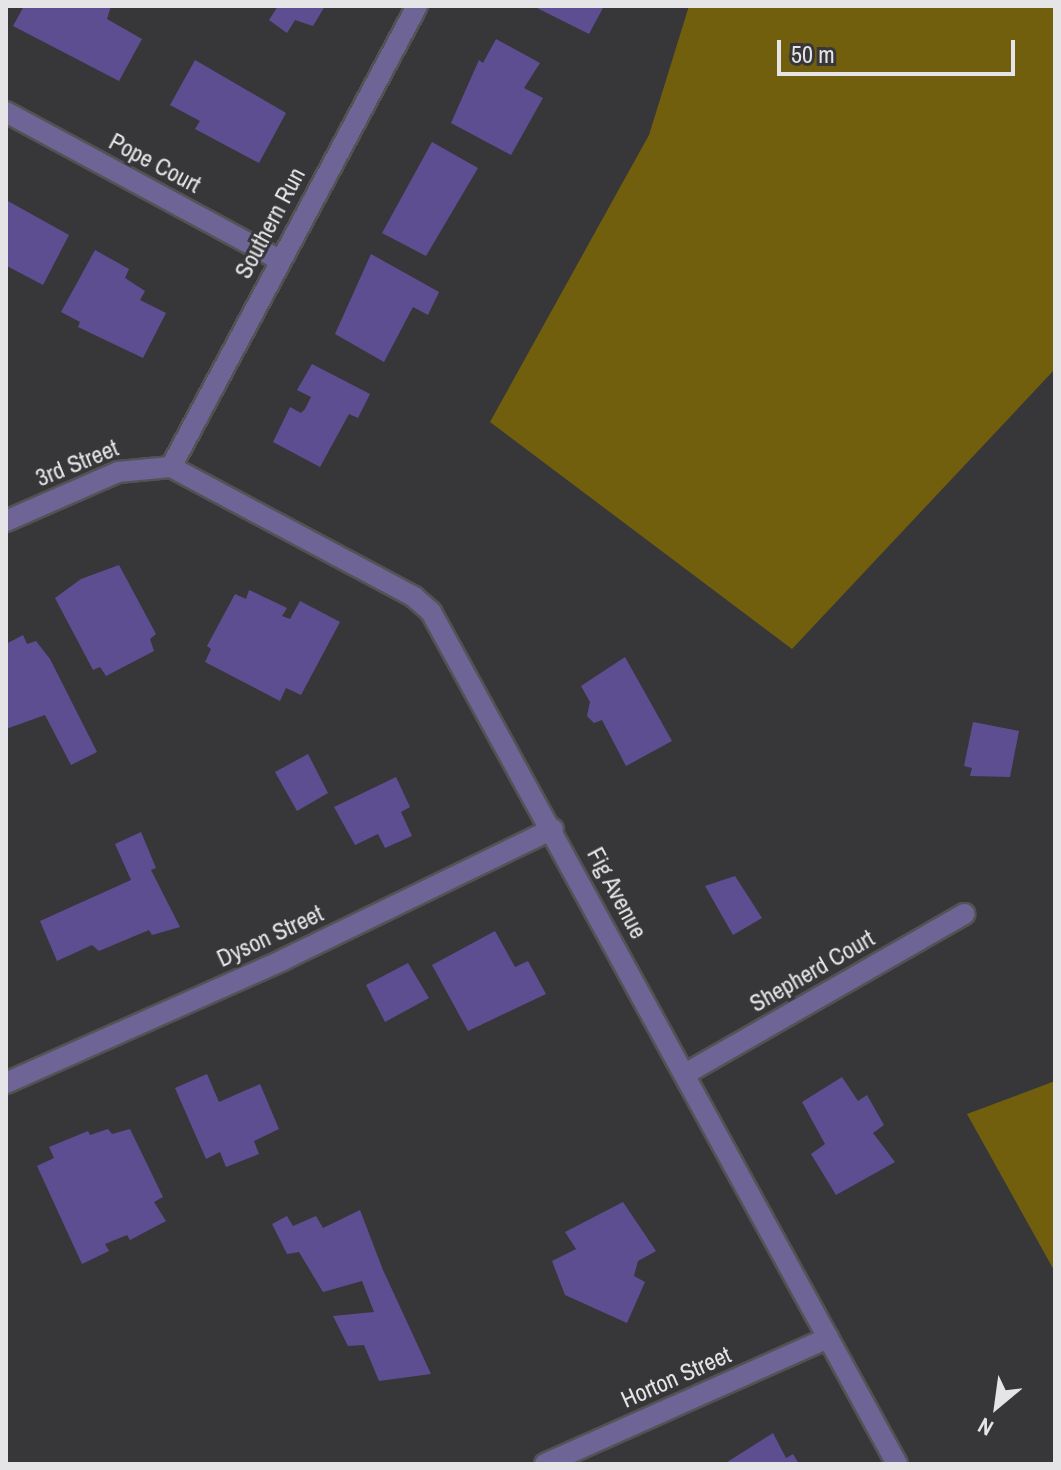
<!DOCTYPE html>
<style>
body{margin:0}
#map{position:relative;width:1061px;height:1470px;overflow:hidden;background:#37373a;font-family:"Archivo Narrow",sans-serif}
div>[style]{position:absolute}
.green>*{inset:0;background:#725f0e}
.building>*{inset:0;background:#5d4e92}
.roads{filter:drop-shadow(2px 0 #535356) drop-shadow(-2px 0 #535356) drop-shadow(0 2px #535356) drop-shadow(0 -2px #535356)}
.street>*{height:20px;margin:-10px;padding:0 10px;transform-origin:10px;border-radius:10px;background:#6e6596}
span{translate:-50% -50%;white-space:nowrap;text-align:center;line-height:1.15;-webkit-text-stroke:6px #37373a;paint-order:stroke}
.street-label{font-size:24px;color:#e5e4e7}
.frame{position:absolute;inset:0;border:8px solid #e5e4e7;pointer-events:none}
.north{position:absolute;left:957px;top:1366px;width:80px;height:80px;-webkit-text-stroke:6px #37373a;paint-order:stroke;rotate:209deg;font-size:22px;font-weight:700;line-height:32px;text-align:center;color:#e5e4e7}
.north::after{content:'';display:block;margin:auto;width:28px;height:36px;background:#e5e4e7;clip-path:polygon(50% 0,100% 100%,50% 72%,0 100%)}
.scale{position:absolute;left:777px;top:40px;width:238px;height:36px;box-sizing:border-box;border:4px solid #e5e4e7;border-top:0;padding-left:10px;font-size:24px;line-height:28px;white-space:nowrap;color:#e5e4e7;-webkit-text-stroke:6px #37373a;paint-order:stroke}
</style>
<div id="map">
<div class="green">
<i style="clip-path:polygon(689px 6px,1055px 6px,1055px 369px,792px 649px,490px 422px,649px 135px)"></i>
<i style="clip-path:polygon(1055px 1081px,1055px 1272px,967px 1114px)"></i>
</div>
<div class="building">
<i style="clip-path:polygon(24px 6px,111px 6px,107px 19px,142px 39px,119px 81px,13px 26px)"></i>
<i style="clip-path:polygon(278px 6px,325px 6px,313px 26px,295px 20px,287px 33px,269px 20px)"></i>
<i style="clip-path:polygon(533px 6px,604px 6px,589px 34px)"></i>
<i style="clip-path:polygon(496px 39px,540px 63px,524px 88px,543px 98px,511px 155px,451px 123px,479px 60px,483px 63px)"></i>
<i style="clip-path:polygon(195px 60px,286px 113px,259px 163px,195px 129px,200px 121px,170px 105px)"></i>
<i style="clip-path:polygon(432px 142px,478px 168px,426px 256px,382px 233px)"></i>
<i style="clip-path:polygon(6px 200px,69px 235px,43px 285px,7px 266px)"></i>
<i style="clip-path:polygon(95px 250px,129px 269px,125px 278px,145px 291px,140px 300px,166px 313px,143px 358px,78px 327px,80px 322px,61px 312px)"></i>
<i style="clip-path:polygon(371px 254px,439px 292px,428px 315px,413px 307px,384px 362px,335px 334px)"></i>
<i style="clip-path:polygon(312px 364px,370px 394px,358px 418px,349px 414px,320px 467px,273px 442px,290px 407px,301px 413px,305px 409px,311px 397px,297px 390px)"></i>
<i style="clip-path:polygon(119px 565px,156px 634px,150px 639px,154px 651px,106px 676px,100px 667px,93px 670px,55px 598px,81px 579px)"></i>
<i style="clip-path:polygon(249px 590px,287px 608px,282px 616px,290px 619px,300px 601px,340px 622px,301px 695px,286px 688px,280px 701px,205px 662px,211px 649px,207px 646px,235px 594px,246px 599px)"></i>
<i style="clip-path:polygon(23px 635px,27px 644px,36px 641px,50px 659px,97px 752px,71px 765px,45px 715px,6px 729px,6px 644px)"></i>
<i style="clip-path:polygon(625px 657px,672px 741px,626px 766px,602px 720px,594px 723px,587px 716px,590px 702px,581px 686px)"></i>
<i style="clip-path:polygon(973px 722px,1019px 731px,1010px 777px,970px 776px,972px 768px,964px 766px)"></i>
<i style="clip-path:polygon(308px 754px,328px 793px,297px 811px,275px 772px)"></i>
<i style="clip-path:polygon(396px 777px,410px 807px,401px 812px,412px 836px,385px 848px,378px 834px,355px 845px,334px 807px)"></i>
<i style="clip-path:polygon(141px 832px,156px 868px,151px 870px,180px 927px,152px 935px,149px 930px,99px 951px,92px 945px,57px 961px,40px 921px,131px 880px,115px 844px)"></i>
<i style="clip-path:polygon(735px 876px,762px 918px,733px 935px,705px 886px)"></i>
<i style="clip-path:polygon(495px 931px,515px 967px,528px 961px,546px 994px,468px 1031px,432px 965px)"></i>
<i style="clip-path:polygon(408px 963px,429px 998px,385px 1022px,366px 985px)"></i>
<i style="clip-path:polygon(207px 1074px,219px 1102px,260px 1084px,279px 1129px,254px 1141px,259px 1154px,226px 1167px,220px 1152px,206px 1159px,175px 1088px)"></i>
<i style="clip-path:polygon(842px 1077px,858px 1101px,867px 1095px,884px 1125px,873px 1133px,895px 1162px,836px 1195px,811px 1154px,825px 1144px,802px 1102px)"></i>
<i style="clip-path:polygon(108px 1129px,112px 1134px,130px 1129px,163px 1197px,154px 1202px,166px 1221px,130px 1240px,127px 1235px,105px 1244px,109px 1251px,82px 1264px,37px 1166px,54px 1158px,49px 1147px,88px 1131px,90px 1135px)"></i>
<i style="clip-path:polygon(623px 1202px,656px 1251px,638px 1261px,634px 1276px,645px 1282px,627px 1323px,565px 1295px,552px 1261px,576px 1249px,565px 1232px)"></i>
<i style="clip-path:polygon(360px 1210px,383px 1270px,431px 1374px,379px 1381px,364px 1345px,348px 1346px,333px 1316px,374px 1312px,362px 1281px,323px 1292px,299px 1252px,287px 1254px,272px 1224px,287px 1216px,293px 1226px,316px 1216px,323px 1228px)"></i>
<i style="clip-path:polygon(773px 1433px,786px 1458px,793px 1454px,799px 1464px,724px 1464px)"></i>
</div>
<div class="roads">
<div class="street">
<i style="left:6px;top:112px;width:311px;rotate:28.4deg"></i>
<i style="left:171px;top:467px;width:523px;rotate:-61.91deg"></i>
<i style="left:6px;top:521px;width:122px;rotate:-23.6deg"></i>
<i style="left:118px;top:472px;width:53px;rotate:-5.4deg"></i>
<i style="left:171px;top:467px;width:276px;rotate:28.1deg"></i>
<i style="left:414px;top:597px;width:23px;rotate:41deg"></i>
<i style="left:431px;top:612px;width:971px;rotate:61.32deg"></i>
<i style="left:685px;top:1074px;width:322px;rotate:-29.8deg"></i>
<i style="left:6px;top:1083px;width:303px;rotate:-23.9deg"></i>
<i style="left:283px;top:960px;width:300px;rotate:-25.9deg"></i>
<i style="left:545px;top:1464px;width:310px;rotate:-24deg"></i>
</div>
</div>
<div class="street-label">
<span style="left:155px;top:163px;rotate:28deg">Pope Court</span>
<span style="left:270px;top:223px;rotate:-62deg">Southern Run</span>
<span style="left:77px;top:463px;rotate:-22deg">3rd Street</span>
<span style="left:617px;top:893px;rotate:62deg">Fig Avenue</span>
<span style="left:270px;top:936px;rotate:-25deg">Dyson Street</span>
<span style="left:812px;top:971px;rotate:-30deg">Shepherd Court</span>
<span style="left:676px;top:1377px;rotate:-24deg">Horton Street</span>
</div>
<div class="frame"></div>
<div class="north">N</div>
<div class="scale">50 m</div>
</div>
